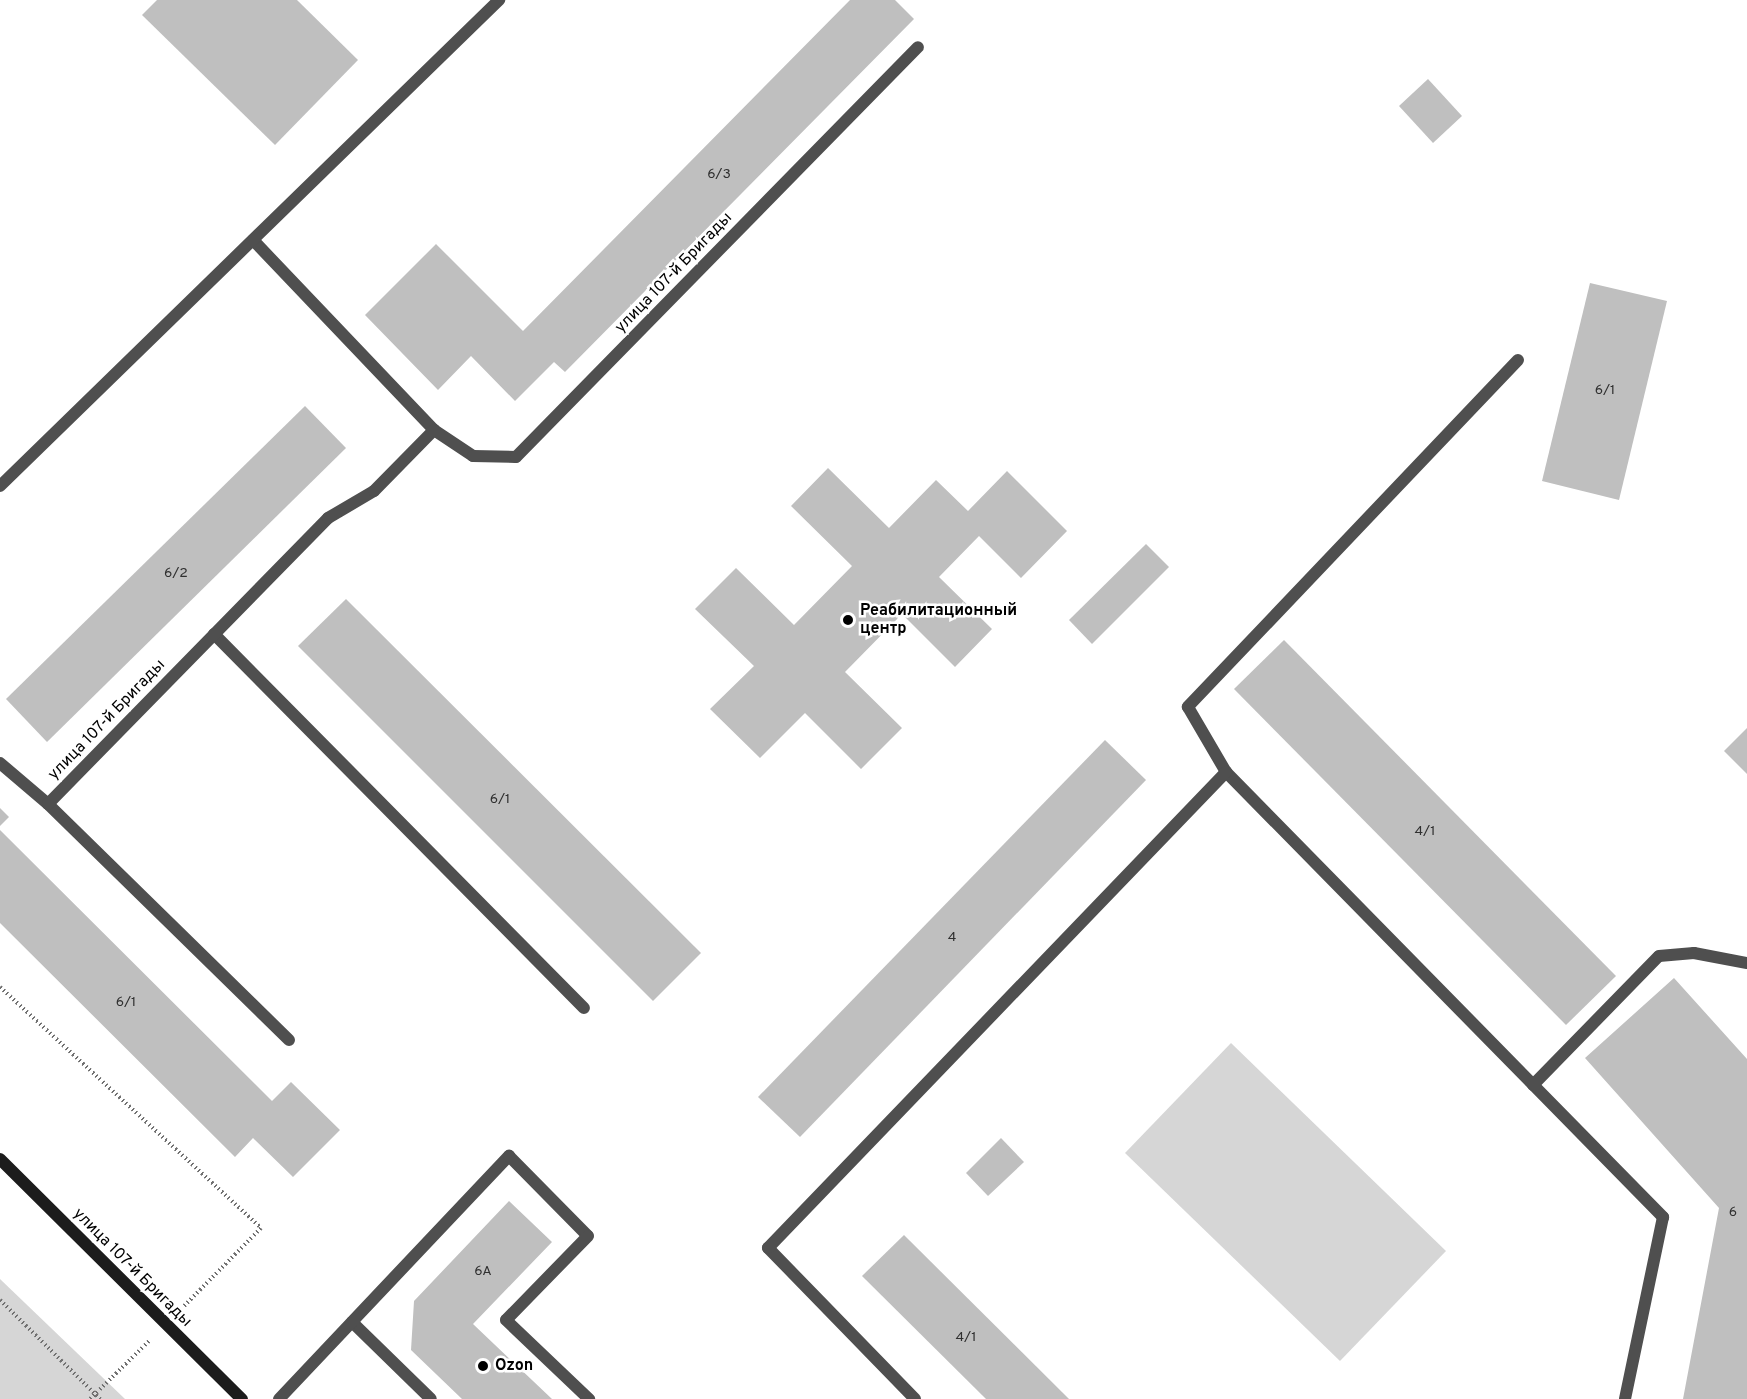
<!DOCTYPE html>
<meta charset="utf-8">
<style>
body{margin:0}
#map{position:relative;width:1747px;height:1399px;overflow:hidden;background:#fff;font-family:Overpass,sans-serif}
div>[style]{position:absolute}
.green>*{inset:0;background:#d6d6d6}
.building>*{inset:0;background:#bfbfbf}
.path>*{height:4px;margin-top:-2px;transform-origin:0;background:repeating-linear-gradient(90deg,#717171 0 1.5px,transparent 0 4.5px)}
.lane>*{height:12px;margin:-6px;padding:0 6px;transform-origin:6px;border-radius:6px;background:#4f4f4f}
.street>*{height:12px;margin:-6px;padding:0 6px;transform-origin:6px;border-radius:6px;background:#4f4f4f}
.secondary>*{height:12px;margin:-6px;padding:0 6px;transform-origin:6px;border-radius:6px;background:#1c1c1c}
.dots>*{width:16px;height:16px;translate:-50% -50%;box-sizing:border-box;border:3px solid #fff;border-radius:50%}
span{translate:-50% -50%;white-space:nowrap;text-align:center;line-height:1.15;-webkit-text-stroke:5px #fff;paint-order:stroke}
.number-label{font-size:14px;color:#303030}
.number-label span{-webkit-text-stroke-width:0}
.street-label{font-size:16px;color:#000}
.poi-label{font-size:16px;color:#000;font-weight:700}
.left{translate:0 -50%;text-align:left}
</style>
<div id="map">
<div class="green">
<i style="clip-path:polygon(1231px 1043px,1446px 1251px,1340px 1361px,1125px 1153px)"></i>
<i style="clip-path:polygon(0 1279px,125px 1399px,0 1399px)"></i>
</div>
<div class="building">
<i style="clip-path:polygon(157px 0,297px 0,358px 60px,275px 145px,142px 15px)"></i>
<i style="clip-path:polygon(850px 0,895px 0,914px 19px,565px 372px,554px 362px,515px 401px,471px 356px,438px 390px,365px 315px,436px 244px,523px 331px)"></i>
<i style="clip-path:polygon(1428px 79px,1462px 116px,1433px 143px,1399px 106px)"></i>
<i style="clip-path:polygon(1590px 283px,1667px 301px,1619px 500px,1542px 481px)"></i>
<i style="clip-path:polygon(305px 406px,346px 448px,47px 742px,6px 699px)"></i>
<i style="clip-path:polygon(828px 468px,889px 528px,936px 480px,968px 511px,1007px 471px,1067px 531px,1021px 578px,979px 536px,939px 577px,992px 629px,955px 667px,902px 614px,845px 672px,902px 728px,861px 769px,805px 713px,760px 758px,710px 709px,754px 666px,695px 609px,736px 568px,794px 625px,852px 566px,791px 506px)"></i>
<i style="clip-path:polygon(1146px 544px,1169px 567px,1092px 644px,1069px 620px)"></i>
<i style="clip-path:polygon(346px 599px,701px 953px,653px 1001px,298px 646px)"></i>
<i style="clip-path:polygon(1284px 640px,1616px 976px,1566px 1025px,1234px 689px)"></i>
<i style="clip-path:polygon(1747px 728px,1747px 774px,1724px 751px)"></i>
<i style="clip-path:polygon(1105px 740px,1146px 780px,800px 1137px,758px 1097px)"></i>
<i style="clip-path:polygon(0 808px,9px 817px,0 826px)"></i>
<i style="clip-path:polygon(0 830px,272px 1101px,291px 1082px,340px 1130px,293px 1177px,253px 1138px,235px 1157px,0 923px)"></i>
<i style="clip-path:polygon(1674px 978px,1747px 1059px,1747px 1399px,1683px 1399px,1719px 1208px,1585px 1058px)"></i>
<i style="clip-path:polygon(1001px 1138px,1024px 1162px,988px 1196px,966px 1173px)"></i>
<i style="clip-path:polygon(509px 1201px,552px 1242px,473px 1324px,552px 1399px,462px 1399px,411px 1350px,414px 1301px)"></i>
<i style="clip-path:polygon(904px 1235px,1069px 1399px,986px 1399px,862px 1276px)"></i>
</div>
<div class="path">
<i style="left:0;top:987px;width:355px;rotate:42.7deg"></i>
<i style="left:261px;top:1228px;width:112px;rotate:134.6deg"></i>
<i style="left:0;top:1300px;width:141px;rotate:44.7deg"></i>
<i style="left:90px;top:1399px;width:83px;rotate:-44.5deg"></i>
</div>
<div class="lane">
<i style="left:253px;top:240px;width:262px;rotate:46.4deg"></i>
<i style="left:434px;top:430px;width:47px;rotate:33.7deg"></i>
<i style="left:473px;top:456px;width:43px;rotate:1.3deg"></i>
<i style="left:516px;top:457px;width:574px;rotate:-45.56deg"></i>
<i style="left:1518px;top:360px;width:479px;rotate:133.6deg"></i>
<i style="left:1188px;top:707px;width:75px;rotate:59.7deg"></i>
<i style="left:1226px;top:772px;width:624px;rotate:45.52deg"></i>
<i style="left:1663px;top:1217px;width:186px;rotate:101.8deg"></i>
<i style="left:214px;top:634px;width:526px;rotate:45.31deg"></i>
<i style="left:0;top:763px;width:63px;rotate:40.5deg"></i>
<i style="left:289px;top:1040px;width:337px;rotate:-135.6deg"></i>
<i style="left:48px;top:804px;width:400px;rotate:-45.6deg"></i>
<i style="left:328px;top:518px;width:53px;rotate:-30.4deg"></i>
<i style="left:374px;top:491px;width:86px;rotate:-45.5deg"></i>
<i style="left:1533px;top:1085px;width:180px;rotate:-45.7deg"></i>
<i style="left:1659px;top:956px;width:35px;rotate:-5deg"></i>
<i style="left:1694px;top:953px;width:54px;rotate:10.7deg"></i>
<i style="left:352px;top:1322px;width:110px;rotate:44.3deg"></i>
<i style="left:279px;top:1399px;width:335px;rotate:-46.6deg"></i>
<i style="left:509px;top:1156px;width:112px;rotate:45.4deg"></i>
<i style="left:588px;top:1236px;width:117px;rotate:134.3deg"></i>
<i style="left:506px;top:1320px;width:115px;rotate:43.6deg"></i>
<i style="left:915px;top:1399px;width:211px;rotate:-134.2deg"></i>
<i style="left:768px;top:1248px;width:661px;rotate:-46.1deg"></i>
</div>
<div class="street">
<i style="left:0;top:486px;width:697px;rotate:-44.24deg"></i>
</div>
<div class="secondary">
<i style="left:0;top:1159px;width:341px;rotate:44.8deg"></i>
</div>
<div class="dots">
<i style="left:848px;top:620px;background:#000"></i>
<i style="left:483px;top:1366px;background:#000"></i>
</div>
<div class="number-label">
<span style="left:719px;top:175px">6/3</span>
<span style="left:1605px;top:391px">6/1</span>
<span style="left:176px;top:574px">6/2</span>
<span style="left:500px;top:800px">6/1</span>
<span style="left:1425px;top:832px">4/1</span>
<span style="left:952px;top:938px">4</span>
<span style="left:126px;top:1003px">6/1</span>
<span style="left:1733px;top:1213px">6</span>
<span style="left:483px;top:1272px">6А</span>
<span style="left:966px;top:1338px">4/1</span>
</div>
<div class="street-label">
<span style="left:674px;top:273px;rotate:-46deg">улица 107-й Бригады</span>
<span style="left:107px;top:720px;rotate:-46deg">улица 107-й Бригады</span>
<span style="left:132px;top:1268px;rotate:45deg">улица 107-й Бригады</span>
</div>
<div class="poi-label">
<span class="left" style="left:860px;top:620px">Реабилитационный<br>центр</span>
<span class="left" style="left:495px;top:1366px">Ozon</span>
</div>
</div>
